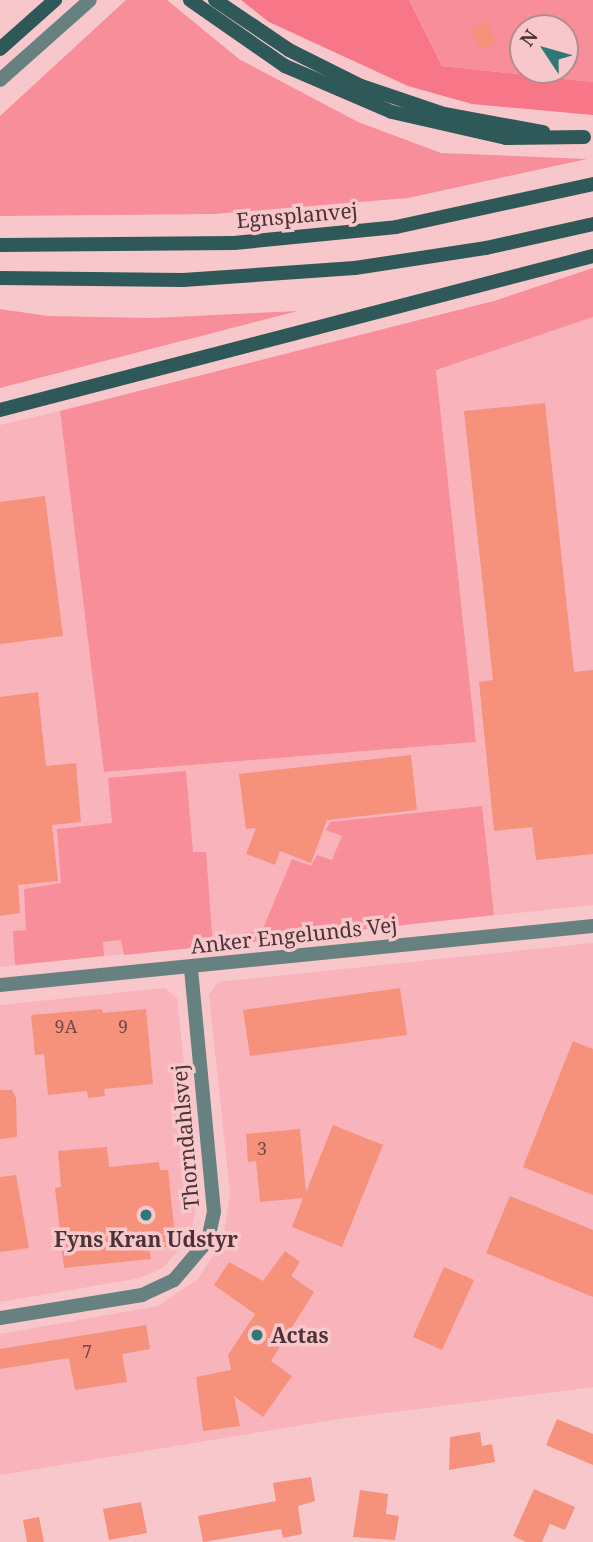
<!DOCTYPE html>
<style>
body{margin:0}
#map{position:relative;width:593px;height:1542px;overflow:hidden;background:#f8c7cb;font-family:"Noto Serif",serif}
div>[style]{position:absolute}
.built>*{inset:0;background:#f8b4ba}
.green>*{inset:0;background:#f78e9a}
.forest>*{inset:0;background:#f77688}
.building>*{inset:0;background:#f6917b}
.street>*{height:14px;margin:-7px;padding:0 7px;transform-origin:7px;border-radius:7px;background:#668180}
.secondary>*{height:14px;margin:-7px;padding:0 7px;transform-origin:7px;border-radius:7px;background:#2f5958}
.dots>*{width:19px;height:19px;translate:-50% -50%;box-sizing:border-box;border:4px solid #f8c7cb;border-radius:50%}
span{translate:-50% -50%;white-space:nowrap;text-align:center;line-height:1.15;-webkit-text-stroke:7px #f8c7cb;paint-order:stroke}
.number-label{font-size:18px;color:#764a46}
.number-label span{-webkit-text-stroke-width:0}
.street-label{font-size:21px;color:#4b3335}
.poi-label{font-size:21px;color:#4b3335;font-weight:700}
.left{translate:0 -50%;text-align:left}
.north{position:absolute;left:509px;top:14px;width:70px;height:70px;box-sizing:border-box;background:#f8c7cb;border:2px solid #b38c8f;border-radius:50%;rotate:306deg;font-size:19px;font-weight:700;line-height:28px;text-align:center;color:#4b3335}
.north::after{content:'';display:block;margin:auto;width:24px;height:32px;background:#2e7876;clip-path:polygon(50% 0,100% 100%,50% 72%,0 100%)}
</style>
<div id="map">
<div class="built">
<i style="clip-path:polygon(593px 317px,593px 905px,0 967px,0 425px,60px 411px,104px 772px,476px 742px,436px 369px)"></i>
<i style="clip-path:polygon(593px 943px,593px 1387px,345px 1418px,0 1475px,0 1334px,158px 1306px,198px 1279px,223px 1239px,230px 1193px,209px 995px,218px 982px)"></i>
<i style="clip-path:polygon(165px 988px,177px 998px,198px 1199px,190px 1237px,164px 1267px,140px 1278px,0 1302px,0 1005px)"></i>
</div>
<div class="green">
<i style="clip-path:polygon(126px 0,167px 0,239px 59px,358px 122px,441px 153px,587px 159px,408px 198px,214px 214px,0 216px,0 116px)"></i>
<i style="clip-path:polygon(evenodd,409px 0,593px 0,593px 82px,442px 66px,409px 0,523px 28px,565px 28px,565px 70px,523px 70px,523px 28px)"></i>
<i style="clip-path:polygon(593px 268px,593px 317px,436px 370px,476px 742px,104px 772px,60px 411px,494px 301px)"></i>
<i style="clip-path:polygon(0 309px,48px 316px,152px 318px,298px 311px,0 388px)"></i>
<i style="clip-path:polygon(186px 771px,193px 852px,206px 852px,213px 946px,124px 955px,121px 940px,103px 942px,104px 956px,15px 965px,13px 931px,26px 930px,24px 889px,61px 883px,57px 829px,112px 823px,108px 778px)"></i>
<i style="clip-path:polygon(482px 806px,494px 915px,242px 943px,241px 933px,262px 931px,292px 859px,311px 866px,317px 855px,332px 860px,342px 836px,326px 830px,330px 822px)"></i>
</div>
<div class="forest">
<i style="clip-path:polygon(241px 0,409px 0,442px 66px,593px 82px,593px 115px,472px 104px,408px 86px,269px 22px)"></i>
</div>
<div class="building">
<i style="clip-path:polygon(487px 21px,496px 42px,481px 50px,471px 29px)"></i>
<i style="clip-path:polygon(545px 403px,574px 672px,593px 670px,593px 854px,536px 860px,532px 827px,494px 831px,479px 682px,493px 680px,464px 411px)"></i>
<i style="clip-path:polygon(45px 496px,63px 636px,0 644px,0 502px)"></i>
<i style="clip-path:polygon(38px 692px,46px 766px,76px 763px,81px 822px,52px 825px,58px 881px,18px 885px,20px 913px,0 916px,0 697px)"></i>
<i style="clip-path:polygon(411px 755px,417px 810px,327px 820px,311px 863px,280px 851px,275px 865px,246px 854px,256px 828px,246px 829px,239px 774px)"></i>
<i style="clip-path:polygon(400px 988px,407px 1035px,250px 1056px,243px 1010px)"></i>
<i style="clip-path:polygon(102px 1009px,103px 1013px,146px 1009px,153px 1084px,104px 1089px,105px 1096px,88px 1098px,87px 1091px,48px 1095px,44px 1054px,35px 1055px,31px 1015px)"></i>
<i style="clip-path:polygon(573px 1041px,593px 1049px,593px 1195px,523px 1167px)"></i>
<i style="clip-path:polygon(0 1090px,12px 1090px,16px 1098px,17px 1137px,0 1139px)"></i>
<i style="clip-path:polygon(333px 1125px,383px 1145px,342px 1247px,292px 1227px,303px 1198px,260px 1202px,256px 1161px,248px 1162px,246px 1134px,300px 1129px,306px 1192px)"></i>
<i style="clip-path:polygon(107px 1147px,109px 1167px,159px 1162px,160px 1170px,168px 1170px,176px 1246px,149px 1249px,151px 1259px,64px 1268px,55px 1188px,61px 1187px,58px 1151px)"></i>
<i style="clip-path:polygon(16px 1175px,29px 1248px,0 1252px,0 1177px)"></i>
<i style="clip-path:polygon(510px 1196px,593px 1230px,593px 1297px,486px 1253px)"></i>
<i style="clip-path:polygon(285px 1251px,300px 1262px,291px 1276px,314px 1292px,271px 1361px,292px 1376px,263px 1417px,234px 1396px,240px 1426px,203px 1431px,196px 1377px,231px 1370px,228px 1355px,255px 1314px,214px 1285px,229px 1262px,263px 1281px)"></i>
<i style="clip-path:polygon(444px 1267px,474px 1280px,442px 1350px,413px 1337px)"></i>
<i style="clip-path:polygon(146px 1325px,150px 1349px,122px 1354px,127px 1382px,75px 1390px,69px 1358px,0 1369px,0 1349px)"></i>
<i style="clip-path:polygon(557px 1419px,593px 1434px,593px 1465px,546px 1445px)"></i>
<i style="clip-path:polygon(480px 1432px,482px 1446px,492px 1444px,495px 1462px,449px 1470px,450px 1437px)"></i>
<i style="clip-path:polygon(311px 1477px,315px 1501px,298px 1506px,302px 1534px,283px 1538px,281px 1529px,203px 1542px,198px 1516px,276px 1501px,273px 1483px)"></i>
<i style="clip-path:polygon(534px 1489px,575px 1507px,565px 1530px,550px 1524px,542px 1542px,526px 1542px,513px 1536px)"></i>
<i style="clip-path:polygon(360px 1490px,388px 1494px,386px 1514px,399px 1516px,395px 1540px,353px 1537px)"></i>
<i style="clip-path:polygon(141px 1502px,147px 1533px,109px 1540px,103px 1509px)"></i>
<i style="clip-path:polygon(39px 1517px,44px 1542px,27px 1542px,23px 1520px)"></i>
</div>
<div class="street">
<i style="left:0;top:80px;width:120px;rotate:-41.6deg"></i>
<i style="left:0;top:985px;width:596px;rotate:-5.68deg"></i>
<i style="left:0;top:1318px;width:144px;rotate:-9.2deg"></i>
<i style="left:142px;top:1295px;width:35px;rotate:-25deg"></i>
<i style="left:174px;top:1280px;width:52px;rotate:-49.6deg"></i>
<i style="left:208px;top:1240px;width:29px;rotate:-78deg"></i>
<i style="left:214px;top:1212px;width:246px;rotate:-95.4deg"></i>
</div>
<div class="secondary">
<i style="left:190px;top:0;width:116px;rotate:34.8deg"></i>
<i style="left:285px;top:66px;width:116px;rotate:23.3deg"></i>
<i style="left:392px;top:112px;width:117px;rotate:12.8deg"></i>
<i style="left:506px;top:138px;width:78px;rotate:-0.7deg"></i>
<i style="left:215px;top:0;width:89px;rotate:34deg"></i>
<i style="left:289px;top:50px;width:80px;rotate:26.6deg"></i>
<i style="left:361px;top:86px;width:88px;rotate:18.6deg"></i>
<i style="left:444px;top:114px;width:101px;rotate:10.3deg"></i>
<i style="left:0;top:49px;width:74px;rotate:-41.7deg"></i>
<i style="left:0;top:245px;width:234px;rotate:-0.5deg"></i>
<i style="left:234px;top:243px;width:163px;rotate:-5.6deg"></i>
<i style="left:396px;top:227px;width:202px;rotate:-12.3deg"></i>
<i style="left:0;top:278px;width:183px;rotate:0.6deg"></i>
<i style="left:183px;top:280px;width:172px;rotate:-4deg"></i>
<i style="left:355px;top:268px;width:133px;rotate:-8.7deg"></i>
<i style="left:486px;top:248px;width:110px;rotate:-12.6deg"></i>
<i style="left:0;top:410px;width:613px;rotate:-14.56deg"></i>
</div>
<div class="dots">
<i style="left:146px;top:1215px;background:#2e7876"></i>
<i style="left:257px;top:1335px;background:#2e7876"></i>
</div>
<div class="number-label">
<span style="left:66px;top:1026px">9A</span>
<span style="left:123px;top:1026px">9</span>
<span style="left:262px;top:1148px">3</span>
<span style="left:87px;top:1351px">7</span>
</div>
<div class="street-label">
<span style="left:297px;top:215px;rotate:-5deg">Egnsplanvej</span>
<span style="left:294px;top:935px;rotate:-6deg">Anker Engelunds Vej</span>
<span style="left:185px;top:1137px;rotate:-95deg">Thorndahlsvej</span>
</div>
<div class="poi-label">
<span style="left:146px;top:1239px">Fyns Kran Udstyr</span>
<span class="left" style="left:271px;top:1335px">Actas</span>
</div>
<div class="north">N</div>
</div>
